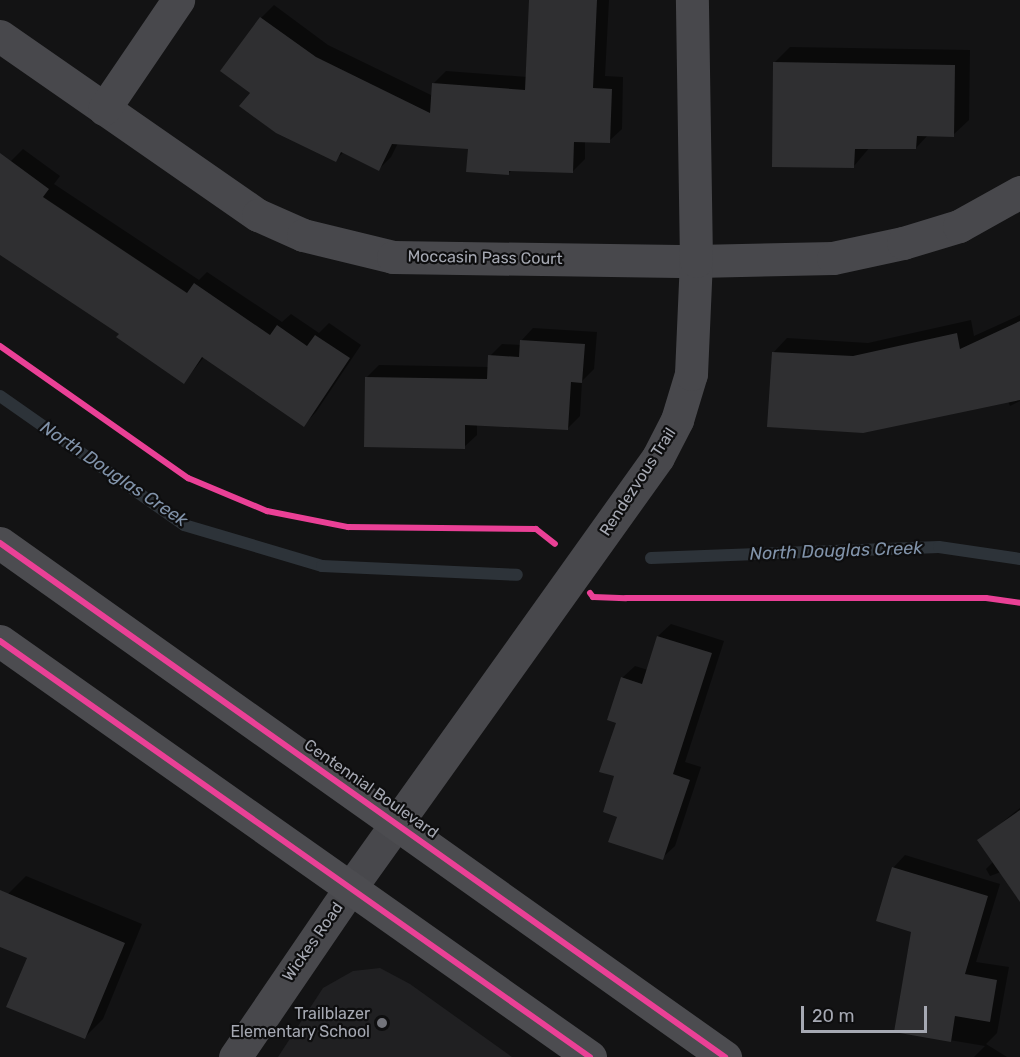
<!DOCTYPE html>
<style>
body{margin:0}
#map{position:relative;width:1020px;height:1057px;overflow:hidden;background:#131314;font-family:Rubik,sans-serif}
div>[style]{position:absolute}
.built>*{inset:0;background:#202022}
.shadow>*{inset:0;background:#0007}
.stream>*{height:12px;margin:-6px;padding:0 6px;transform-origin:6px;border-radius:6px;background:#2d3339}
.building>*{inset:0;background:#2f2f31}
.street>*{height:33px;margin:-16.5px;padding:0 16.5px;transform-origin:16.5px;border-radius:16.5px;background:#48484c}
.secondary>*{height:33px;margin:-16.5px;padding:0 16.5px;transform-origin:16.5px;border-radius:16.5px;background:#4c4c50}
.cycleway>*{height:6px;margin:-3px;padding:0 3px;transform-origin:3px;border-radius:3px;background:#ea4096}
.dots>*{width:16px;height:16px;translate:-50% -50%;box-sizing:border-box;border:3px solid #0e0e0f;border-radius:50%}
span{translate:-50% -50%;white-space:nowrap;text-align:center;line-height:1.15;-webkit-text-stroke:4.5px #0e0e0f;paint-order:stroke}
.street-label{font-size:16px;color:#a6a9b3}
.poi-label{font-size:16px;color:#a6a9b3}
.right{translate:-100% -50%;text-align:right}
.water-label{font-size:18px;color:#8193aa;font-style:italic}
.scale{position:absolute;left:801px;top:1006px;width:126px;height:27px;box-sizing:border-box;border:3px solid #a6a9b3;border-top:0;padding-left:8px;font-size:18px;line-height:21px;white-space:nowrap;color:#a6a9b3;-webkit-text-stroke:4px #0e0e0f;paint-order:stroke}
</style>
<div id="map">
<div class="built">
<i style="clip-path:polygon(380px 968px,410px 984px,512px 1057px,278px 1057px,323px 988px,353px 971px)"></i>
</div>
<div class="shadow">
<i style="clip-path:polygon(531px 0,609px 0,605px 76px,623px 77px,622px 129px,609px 141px,585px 140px,585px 159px,573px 171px,513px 169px,508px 174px,470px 148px,398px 143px,391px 157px,379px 169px,344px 152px,335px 160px,222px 71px,261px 18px,274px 5px,328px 45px,433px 96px,433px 84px,446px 71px,527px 77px)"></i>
<i style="clip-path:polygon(790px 47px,970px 50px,969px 120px,953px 135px,928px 135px,916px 148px,870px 147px,854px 166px,774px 63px)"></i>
<i style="clip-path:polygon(23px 149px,60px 176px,54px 184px,199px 280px,207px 272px,282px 322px,291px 314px,319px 333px,329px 323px,361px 345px,316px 412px,304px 425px,204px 357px,184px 382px,121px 333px,0 254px,0 164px,11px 161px)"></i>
<i style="clip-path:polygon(1020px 315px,1020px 401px,1010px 406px,1008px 401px,773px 353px,787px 338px,868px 343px,971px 320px,974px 336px)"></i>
<i style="clip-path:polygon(533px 328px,597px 332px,594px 369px,582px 381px,580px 416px,567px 429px,477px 424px,477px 435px,464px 447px,367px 377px,379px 365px,489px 367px,490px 356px,502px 344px,521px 345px,521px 341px)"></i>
<i style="clip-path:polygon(671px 624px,724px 641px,685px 762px,701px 767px,675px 846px,662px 858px,618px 816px,618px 722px,622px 678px,635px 666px,648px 670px,658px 636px)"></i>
<i style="clip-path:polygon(1020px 808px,1020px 897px,1001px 872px,990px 876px,986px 869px,994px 861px,979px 841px)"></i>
<i style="clip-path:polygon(905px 855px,1000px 884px,976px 962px,1009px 967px,997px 1033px,986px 1044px,1007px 1057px,974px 1057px,985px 1046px,896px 1031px,913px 931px,893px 868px)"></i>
<i style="clip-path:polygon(26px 876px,142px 924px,103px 1019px,85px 1037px,29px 957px,0 945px,0 914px,8px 894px)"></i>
</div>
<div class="stream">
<i style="left:0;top:396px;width:225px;rotate:35deg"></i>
<i style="left:184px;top:525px;width:144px;rotate:16.5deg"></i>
<i style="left:322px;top:566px;width:195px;rotate:2.6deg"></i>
<i style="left:651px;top:558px;width:288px;rotate:-2.2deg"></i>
<i style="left:939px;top:547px;width:82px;rotate:8.4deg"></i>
</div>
<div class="building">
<i style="clip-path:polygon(529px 0,597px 0,593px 88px,612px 89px,610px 143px,574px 142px,573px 173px,509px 171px,509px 175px,466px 172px,468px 149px,392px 144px,379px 171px,341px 152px,336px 162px,276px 133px,239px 106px,250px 93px,220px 71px,260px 17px,316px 57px,430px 113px,432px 83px,525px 90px)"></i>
<i style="clip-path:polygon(773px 62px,955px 65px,954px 137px,917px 136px,916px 149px,855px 149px,854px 168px,772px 167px)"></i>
<i style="clip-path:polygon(0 153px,49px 189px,43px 197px,187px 293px,194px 283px,270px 335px,277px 325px,307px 346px,315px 335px,350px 358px,304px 427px,202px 357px,184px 384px,116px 337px,119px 334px,0 255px)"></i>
<i style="clip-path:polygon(1020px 321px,1020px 400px,863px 433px,767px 427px,772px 352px,853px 356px,957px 333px,960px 349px)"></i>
<i style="clip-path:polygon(520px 340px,585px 344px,582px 383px,571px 382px,568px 430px,465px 425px,465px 449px,364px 447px,365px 377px,487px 379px,488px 355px,519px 357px)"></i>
<i style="clip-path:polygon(657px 636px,712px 653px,673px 774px,690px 780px,663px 860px,608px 842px,617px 817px,603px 812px,614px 776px,599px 772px,616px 723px,607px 720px,621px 677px,642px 684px)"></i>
<i style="clip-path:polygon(1020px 810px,1020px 902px,977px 840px)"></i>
<i style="clip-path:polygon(892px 867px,988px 896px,965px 974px,997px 980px,990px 1022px,955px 1016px,951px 1042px,894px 1032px,911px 932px,876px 921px)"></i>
<i style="clip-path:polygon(0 890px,125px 943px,85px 1039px,6px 1007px,27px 958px,0 947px)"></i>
</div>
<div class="street">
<i style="left:0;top:36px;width:314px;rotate:34.8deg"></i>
<i style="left:258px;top:215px;width:49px;rotate:24deg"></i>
<i style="left:303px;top:235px;width:93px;rotate:13.7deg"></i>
<i style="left:393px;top:257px;width:303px;rotate:0.8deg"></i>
<i style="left:696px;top:261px;width:137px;rotate:-1.3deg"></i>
<i style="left:833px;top:258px;width:72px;rotate:-12.1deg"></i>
<i style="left:903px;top:243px;width:59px;rotate:-16.9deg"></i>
<i style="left:959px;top:226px;width:70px;rotate:-29.1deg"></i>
<i style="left:104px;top:109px;width:132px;rotate:-55.8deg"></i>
<i style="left:235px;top:1057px;width:206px;rotate:-55.7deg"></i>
<i style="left:351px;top:887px;width:528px;rotate:-54.47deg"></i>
<i style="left:658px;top:457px;width:42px;rotate:-62.8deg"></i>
<i style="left:677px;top:420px;width:48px;rotate:-73.1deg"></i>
<i style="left:691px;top:374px;width:113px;rotate:-87.5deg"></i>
<i style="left:696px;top:261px;width:261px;rotate:-90.9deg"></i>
</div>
<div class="secondary">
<i style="left:0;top:543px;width:889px;rotate:35.34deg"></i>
<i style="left:0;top:641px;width:722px;rotate:35.19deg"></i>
</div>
<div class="cycleway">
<i style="left:0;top:346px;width:230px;rotate:35.1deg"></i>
<i style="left:188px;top:478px;width:86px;rotate:22.7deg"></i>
<i style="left:267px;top:511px;width:83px;rotate:11.2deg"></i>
<i style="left:348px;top:527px;width:188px;rotate:0.6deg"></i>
<i style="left:536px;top:529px;width:24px;rotate:38deg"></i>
<i style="left:0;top:543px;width:889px;rotate:35.34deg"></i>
<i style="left:590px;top:593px;width:5px;rotate:53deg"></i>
<i style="left:593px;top:597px;width:33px;rotate:2deg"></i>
<i style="left:626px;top:598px;width:360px"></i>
<i style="left:986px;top:598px;width:34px;rotate:8deg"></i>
<i style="left:0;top:641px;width:722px;rotate:35.19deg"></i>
</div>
<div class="dots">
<i style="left:382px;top:1023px;background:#73747b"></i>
</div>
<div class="street-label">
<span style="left:485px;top:258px;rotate:1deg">Moccasin Pass Court</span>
<span style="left:638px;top:482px;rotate:-57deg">Rendezvous Trail</span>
<span style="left:371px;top:789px;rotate:35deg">Centennial Boulevard</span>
<span style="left:313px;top:942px;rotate:-55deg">Wickes Road</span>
</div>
<div class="poi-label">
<span class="right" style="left:370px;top:1023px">Trailblazer<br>Elementary School</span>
</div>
<div class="water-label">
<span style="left:114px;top:474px;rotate:34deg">North Douglas Creek</span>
<span style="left:836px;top:551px;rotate:-2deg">North Douglas Creek</span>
</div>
<div class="scale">20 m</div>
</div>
